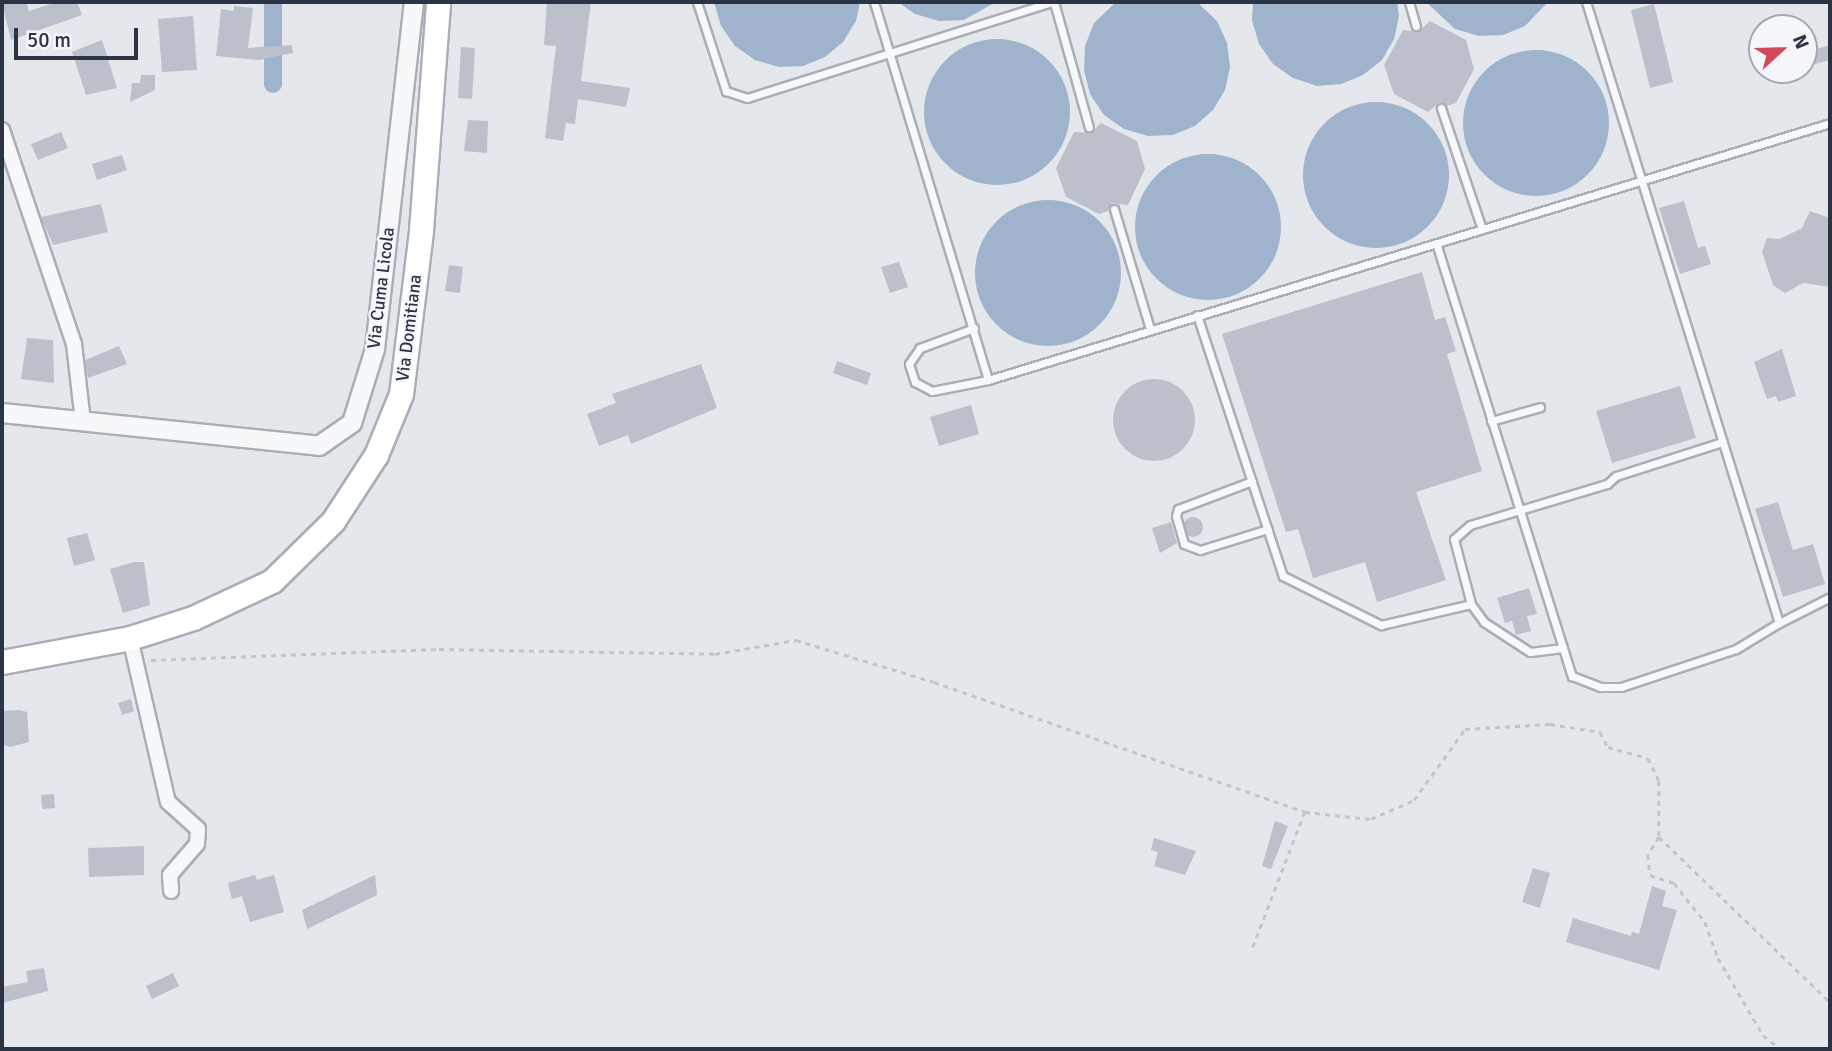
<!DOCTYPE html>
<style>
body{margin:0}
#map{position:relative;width:1832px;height:1051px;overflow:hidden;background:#e4e7ec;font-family:Signika,sans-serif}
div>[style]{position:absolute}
.water>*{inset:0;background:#9fb4cc}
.round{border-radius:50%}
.canal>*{height:18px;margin:-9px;padding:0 9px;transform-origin:9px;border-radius:9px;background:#9fb4cc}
.building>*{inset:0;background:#bbc0ca}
.path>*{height:2.5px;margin-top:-1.25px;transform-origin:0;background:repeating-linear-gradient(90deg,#c2c5cb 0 5px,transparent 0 10px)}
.roads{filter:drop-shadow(2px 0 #a9aeb7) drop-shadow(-2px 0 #a9aeb7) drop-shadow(0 2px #a9aeb7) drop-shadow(0 -2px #a9aeb7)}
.service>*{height:7px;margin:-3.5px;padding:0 3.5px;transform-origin:3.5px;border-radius:3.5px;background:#f7f8fa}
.minor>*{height:14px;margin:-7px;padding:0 7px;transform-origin:7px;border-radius:7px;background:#f7f8fa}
.tertiary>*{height:18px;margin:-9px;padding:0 9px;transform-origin:9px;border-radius:9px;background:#f7f8fa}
.primary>*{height:23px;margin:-11.5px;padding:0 11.5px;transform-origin:11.5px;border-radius:11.5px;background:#fff}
span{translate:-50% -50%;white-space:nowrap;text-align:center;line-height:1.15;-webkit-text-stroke:5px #f4f6f9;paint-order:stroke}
.street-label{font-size:18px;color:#2b3445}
.frame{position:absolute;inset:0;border:4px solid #2b3445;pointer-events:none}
.north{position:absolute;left:1748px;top:14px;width:70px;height:70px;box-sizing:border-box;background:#f4f6f9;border:2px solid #a4a8b1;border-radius:50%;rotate:68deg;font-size:19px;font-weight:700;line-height:28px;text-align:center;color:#2b3445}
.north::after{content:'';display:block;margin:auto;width:24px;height:32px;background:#d1495b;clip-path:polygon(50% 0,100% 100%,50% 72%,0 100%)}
.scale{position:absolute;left:14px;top:28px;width:124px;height:32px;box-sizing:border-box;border:4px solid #2b3445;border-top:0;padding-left:9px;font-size:21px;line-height:24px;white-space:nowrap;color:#2b3445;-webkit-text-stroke:5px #f4f6f9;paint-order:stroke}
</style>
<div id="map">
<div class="water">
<i style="clip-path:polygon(714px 2px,860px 2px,856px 21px,843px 42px,825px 57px,803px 66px,779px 67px,755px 60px,735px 46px,721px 26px)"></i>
<i style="clip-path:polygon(898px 2px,996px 2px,964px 20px,939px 21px,915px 14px)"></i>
<i style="clip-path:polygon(1116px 2px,1197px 2px,1217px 21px,1227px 43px,1230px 67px,1225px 90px,1213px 110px,1195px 126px,1173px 135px,1148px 136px,1124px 129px,1104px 115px,1090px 94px,1084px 70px,1085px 46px,1094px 23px)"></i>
<i style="clip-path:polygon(1253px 2px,1397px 2px,1399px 16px,1394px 39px,1382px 60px,1363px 75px,1341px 84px,1317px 86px,1293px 78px,1273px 64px,1259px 44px,1252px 20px)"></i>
<i style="clip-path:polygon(1426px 2px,1548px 2px,1525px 26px,1503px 35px,1479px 36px,1455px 29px)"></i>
<i class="round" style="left:924px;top:39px;width:146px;height:146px"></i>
<i class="round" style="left:1463px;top:50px;width:146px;height:146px"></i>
<i class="round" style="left:1303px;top:102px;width:146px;height:146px"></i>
<i class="round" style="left:1135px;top:154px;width:146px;height:146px"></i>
<i class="round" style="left:975px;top:200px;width:146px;height:146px"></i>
</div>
<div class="canal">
<i style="left:273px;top:2px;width:82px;rotate:90deg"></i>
</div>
<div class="building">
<i style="clip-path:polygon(2px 2px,26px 2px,29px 11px,57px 2px,77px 2px,82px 15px,11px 40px)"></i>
<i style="clip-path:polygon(547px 2px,591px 2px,581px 81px,630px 88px,626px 107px,578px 99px,575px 124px,566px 123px,563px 141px,545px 138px,556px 46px,544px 45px)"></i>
<i style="clip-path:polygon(1654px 4px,1673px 82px,1650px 88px,1631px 10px)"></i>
<i style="clip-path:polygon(234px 6px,253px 8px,248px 48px,292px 45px,293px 53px,259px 60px,216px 56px,221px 9px,234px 11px)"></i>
<i style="clip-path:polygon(193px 16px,197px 70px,162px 72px,158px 19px)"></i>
<i style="clip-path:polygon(1430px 21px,1466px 40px,1474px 69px,1456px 103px,1447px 106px,1440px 102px,1428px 112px,1394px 94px,1384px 65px,1403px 30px,1418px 32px)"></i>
<i style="clip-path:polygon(102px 40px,117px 88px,86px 95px,72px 52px)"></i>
<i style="clip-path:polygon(1830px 45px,1830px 60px,1804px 67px,1804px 53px)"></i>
<i style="clip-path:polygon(461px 47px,475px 48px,472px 99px,458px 98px)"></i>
<i style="clip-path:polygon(141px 75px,155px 75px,155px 90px,130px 102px,132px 83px,140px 83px)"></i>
<i style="clip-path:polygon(468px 120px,488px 121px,487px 153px,464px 151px)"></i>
<i style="clip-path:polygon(1101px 123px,1137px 141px,1145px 169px,1128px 205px,1112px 203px,1108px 211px,1099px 214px,1066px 197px,1056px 168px,1074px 132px,1091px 133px)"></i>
<i style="clip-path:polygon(61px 132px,68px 148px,38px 160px,31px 144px)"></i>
<i style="clip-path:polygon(122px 155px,127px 170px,97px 180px,92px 164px)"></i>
<i style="clip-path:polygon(1684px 201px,1698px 248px,1705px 246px,1711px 264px,1680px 274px,1659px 208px)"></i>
<i style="clip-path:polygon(101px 204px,108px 232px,53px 245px,41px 217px)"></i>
<i style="clip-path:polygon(1810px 211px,1830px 218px,1830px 287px,1803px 283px,1785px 293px,1773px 285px,1762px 252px,1767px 238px,1780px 239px,1802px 228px)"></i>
<i style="clip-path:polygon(899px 262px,908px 287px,890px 293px,881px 267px)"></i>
<i style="clip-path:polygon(449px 265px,463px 267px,460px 293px,445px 291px)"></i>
<i style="clip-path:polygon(1422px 272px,1435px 320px,1445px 317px,1456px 351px,1447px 354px,1482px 471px,1416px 492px,1446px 580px,1377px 602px,1365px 562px,1313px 578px,1298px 529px,1286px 532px,1222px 334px)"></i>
<i style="clip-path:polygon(27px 338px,53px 340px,54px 383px,21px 379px)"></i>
<i style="clip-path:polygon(119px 346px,127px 364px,88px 378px,85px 360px)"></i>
<i style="clip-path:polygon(1782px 349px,1796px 396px,1778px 402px,1776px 396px,1767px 399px,1754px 362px)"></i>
<i style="clip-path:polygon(837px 361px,871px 373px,867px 385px,833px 373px)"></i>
<i style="clip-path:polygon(701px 364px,717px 408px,631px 444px,628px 435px,599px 446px,587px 414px,616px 403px,612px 394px)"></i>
<i class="round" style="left:1113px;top:379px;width:82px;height:82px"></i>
<i style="clip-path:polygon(1680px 386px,1696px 438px,1612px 463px,1596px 411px)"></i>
<i style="clip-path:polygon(971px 405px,979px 434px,939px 446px,930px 417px)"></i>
<i style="clip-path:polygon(1778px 502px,1793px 550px,1813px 544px,1825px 584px,1783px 597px,1755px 509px)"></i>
<i class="round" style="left:1183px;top:517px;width:20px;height:20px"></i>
<i style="clip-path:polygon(1171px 522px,1177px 543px,1160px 553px,1152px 528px)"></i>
<i style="clip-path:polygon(87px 533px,95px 560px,74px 566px,67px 538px)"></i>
<i style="clip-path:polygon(134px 562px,144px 562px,150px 605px,123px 613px,110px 569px)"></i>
<i style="clip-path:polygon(1529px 588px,1537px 614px,1527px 616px,1531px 631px,1516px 635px,1512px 621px,1505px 623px,1497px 598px)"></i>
<i style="clip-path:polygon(131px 699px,134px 711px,122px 715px,118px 703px)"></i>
<i style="clip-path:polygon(19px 710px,27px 712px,29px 742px,10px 747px,2px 744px,2px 711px)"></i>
<i style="clip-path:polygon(54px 794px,55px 808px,42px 809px,41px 795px)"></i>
<i style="clip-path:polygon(1275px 821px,1288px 826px,1271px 869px,1262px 866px)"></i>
<i style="clip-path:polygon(1154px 838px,1196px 851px,1185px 875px,1154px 866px,1158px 852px,1151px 850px)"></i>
<i style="clip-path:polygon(144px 846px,144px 875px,89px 877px,88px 848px)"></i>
<i style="clip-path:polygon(1533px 868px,1550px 873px,1540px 908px,1522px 902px)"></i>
<i style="clip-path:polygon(255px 875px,257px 880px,274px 875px,284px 912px,250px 922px,242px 896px,232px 899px,228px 883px)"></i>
<i style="clip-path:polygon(375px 875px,377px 895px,307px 929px,302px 910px)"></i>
<i style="clip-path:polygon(1652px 886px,1666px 891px,1662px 906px,1677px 910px,1659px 970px,1566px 942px,1573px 918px,1631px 936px,1632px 932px,1639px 934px)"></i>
<i style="clip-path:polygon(44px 968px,48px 991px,2px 1003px,2px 987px,28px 982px,26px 971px)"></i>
<i style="clip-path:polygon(173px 973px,179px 986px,152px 999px,146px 986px)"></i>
</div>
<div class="path">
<i style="left:151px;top:660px;width:288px;rotate:-2.2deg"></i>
<i style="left:439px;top:649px;width:276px;rotate:1deg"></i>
<i style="left:715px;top:654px;width:82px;rotate:-9.8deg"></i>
<i style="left:796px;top:640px;width:144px;rotate:16.9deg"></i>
<i style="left:934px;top:682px;width:393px;rotate:19.3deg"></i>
<i style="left:1305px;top:812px;width:145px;rotate:111.1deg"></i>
<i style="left:1305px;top:812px;width:66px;rotate:6.1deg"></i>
<i style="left:1371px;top:819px;width:47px;rotate:-23.8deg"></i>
<i style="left:1414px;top:800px;width:87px;rotate:-54.3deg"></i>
<i style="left:1465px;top:729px;width:85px;rotate:-3.4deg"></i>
<i style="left:1550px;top:724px;width:51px;rotate:9.1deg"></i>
<i style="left:1600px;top:732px;width:17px;rotate:62deg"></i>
<i style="left:1608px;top:747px;width:41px;rotate:15.4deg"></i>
<i style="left:1648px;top:758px;width:25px;rotate:64deg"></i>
<i style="left:1659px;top:781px;width:56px;rotate:90deg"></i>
<i style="left:1659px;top:837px;width:21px;rotate:121deg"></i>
<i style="left:1648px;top:855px;width:20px;rotate:84deg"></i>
<i style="left:1650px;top:875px;width:25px;rotate:18deg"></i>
<i style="left:1674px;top:883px;width:50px;rotate:51.5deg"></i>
<i style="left:1705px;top:922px;width:38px;rotate:70deg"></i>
<i style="left:1718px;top:958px;width:89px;rotate:59.7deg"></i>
<i style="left:1763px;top:1035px;width:22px;rotate:39deg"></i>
<i style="left:1659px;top:837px;width:238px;rotate:44deg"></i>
</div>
<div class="roads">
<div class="service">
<i style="left:697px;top:2px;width:94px;rotate:72deg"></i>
<i style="left:726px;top:91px;width:22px;rotate:18deg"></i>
<i style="left:747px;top:98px;width:319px;rotate:-17.5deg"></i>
<i style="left:874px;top:2px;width:395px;rotate:73.2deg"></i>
<i style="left:1054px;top:2px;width:130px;rotate:74.4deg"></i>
<i style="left:1409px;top:2px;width:25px;rotate:74deg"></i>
<i style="left:1441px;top:108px;width:128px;rotate:71.3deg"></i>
<i style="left:1114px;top:209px;width:125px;rotate:73.3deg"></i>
<i style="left:1437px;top:246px;width:451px;rotate:72.6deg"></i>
<i style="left:1572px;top:676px;width:31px;rotate:21deg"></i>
<i style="left:1601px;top:687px;width:20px"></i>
<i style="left:1621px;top:687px;width:121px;rotate:-18.3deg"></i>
<i style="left:1736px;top:649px;width:50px;rotate:-31.2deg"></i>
<i style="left:1779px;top:623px;width:650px;rotate:-107.26deg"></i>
<i style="left:1197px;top:315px;width:275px;rotate:71.8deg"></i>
<i style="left:1283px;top:576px;width:110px;rotate:26.6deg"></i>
<i style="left:1381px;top:625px;width:92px;rotate:-13.1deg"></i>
<i style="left:974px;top:328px;width:58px;rotate:159.7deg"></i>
<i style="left:920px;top:348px;width:19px;rotate:125deg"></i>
<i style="left:909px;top:364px;width:19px;rotate:72deg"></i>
<i style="left:915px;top:382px;width:19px;rotate:28deg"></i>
<i style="left:932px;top:391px;width:57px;rotate:-11.1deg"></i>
<i style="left:988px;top:380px;width:880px;rotate:-16.97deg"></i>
<i style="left:1491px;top:421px;width:51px;rotate:-15.9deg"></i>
<i style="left:1252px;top:481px;width:79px;rotate:159.3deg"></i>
<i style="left:1178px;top:509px;width:7px;rotate:106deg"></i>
<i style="left:1176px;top:516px;width:29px;rotate:74deg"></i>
<i style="left:1184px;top:544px;width:17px;rotate:21deg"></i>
<i style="left:1200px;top:550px;width:71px;rotate:-17.2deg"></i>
<i style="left:1779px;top:623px;width:57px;rotate:-27deg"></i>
<i style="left:1563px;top:648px;width:33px;rotate:173deg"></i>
<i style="left:1530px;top:652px;width:55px;rotate:-146.9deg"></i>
<i style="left:1484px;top:622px;width:22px;rotate:-126deg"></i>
<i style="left:1471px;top:604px;width:67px;rotate:-104.7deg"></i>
<i style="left:1454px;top:539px;width:21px;rotate:-41deg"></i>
<i style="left:1470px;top:525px;width:143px;rotate:-16.7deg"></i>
<i style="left:1607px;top:484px;width:12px;rotate:-42deg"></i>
<i style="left:1616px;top:476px;width:111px;rotate:-17.8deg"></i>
</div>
<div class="minor">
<i style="left:2px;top:130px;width:226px;rotate:71.4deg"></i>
<i style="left:74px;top:344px;width:79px;rotate:83.4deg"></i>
<i style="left:130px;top:638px;width:168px;rotate:77deg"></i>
<i style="left:168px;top:802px;width:40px;rotate:42deg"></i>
<i style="left:198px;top:829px;width:15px;rotate:94deg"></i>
<i style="left:197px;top:844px;width:41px;rotate:131.1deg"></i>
<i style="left:170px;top:875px;width:16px;rotate:86deg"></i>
</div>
<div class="tertiary">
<i style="left:2px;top:413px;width:319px;rotate:5.9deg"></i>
<i style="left:319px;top:446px;width:40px;rotate:-34.9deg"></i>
<i style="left:352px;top:423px;width:77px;rotate:-72.7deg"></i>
<i style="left:375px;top:349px;width:349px;rotate:-83.6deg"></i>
</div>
<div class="primary">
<i style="left:2px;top:662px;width:130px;rotate:-10.6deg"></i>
<i style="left:130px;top:638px;width:66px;rotate:-17.6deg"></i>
<i style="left:193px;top:618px;width:87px;rotate:-25.1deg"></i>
<i style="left:272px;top:581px;width:86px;rotate:-44.5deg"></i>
<i style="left:333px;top:521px;width:79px;rotate:-56.9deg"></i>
<i style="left:376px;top:455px;width:66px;rotate:-67.7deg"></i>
<i style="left:401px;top:394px;width:165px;rotate:-83deg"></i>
<i style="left:421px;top:230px;width:229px;rotate:-85.7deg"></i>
</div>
</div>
<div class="street-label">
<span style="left:381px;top:288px;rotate:-83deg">Via Cuma Licola</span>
<span style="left:409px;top:328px;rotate:-83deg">Via Domitiana</span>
</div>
<div class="frame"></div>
<div class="north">N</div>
<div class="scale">50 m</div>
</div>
